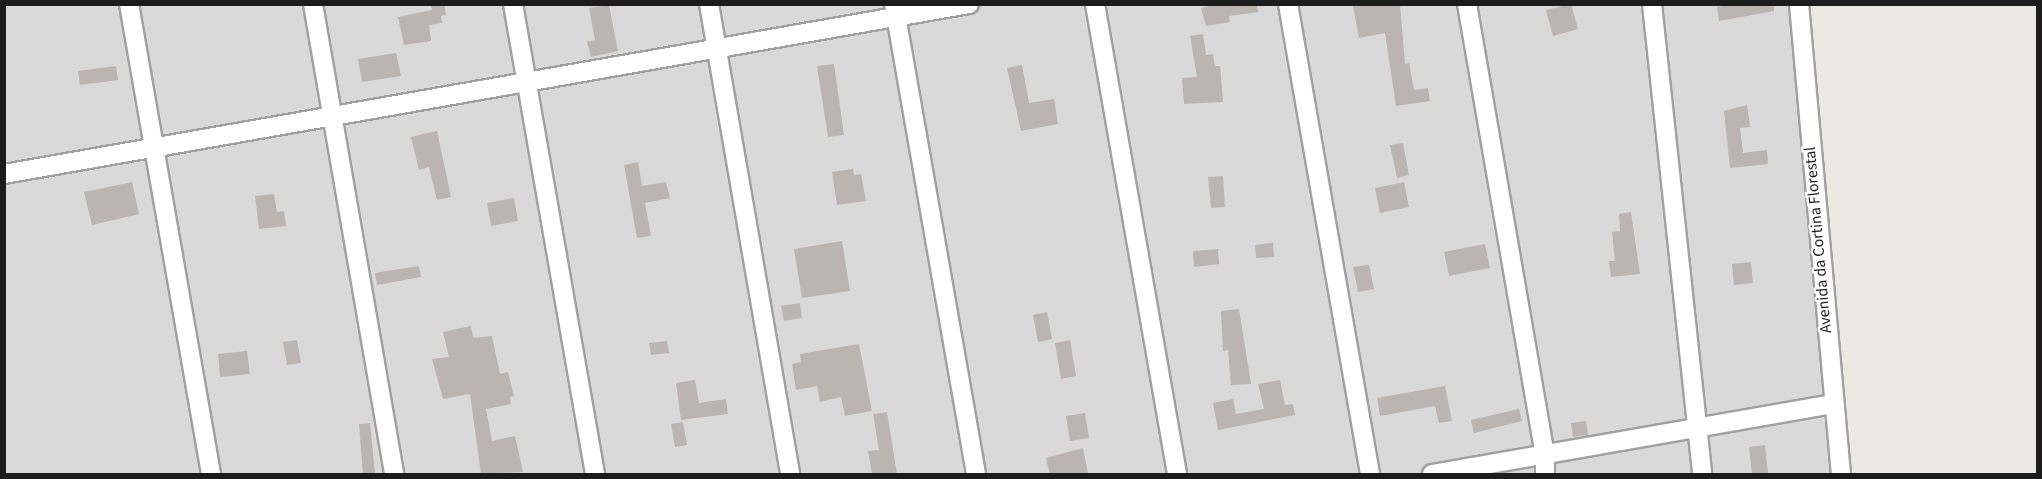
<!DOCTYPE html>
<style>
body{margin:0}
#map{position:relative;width:2042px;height:479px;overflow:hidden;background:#ece8e2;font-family:"Source Sans 3",sans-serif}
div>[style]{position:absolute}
.residential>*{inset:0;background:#dad9d9}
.building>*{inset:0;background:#bcb4b0}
.roads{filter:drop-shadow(2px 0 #a0a0a0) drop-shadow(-2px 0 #a0a0a0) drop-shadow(0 2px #a0a0a0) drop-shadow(0 -2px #a0a0a0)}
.minor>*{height:18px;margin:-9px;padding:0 9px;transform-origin:9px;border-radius:9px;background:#fff}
span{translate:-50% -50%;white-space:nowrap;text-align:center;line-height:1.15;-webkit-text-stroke:4.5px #fff;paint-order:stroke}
.street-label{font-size:16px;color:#1c1c1c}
.frame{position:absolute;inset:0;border:6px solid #1c1c1c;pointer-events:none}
</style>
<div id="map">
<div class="residential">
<i style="clip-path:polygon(4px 5px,1799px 5px,1841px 474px,5px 474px)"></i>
</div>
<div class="building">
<i style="clip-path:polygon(431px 4px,444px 4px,446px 15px,441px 16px,442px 23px,429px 25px,431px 41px,404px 45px,398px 17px,432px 10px)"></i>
<i style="clip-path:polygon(1218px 4px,1257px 4px,1258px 12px,1229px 16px,1230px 22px,1206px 26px,1201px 8px)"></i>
<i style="clip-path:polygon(1400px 4px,1405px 64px,1409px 63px,1414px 90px,1428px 88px,1430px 101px,1396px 106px,1385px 33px,1359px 38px,1353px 6px)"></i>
<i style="clip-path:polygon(1571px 4px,1578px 29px,1553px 36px,1546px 10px)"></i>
<i style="clip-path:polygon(1733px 4px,1774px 4px,1774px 11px,1719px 21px,1717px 7px)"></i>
<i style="clip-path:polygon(609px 5px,618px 51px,591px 57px,587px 42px,595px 40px,589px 8px)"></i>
<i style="clip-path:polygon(1203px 34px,1206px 55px,1213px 54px,1215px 66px,1220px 66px,1223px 102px,1184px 104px,1182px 78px,1197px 77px,1190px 36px)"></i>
<i style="clip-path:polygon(396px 53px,401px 76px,362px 82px,358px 59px)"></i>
<i style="clip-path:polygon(834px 64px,844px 135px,828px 137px,817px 66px)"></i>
<i style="clip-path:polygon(1022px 65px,1029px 103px,1054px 99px,1058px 124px,1021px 131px,1007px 68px)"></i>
<i style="clip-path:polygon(116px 66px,118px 80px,80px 85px,78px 71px)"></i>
<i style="clip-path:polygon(1747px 105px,1750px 127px,1740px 128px,1743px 153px,1767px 150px,1768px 164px,1730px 168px,1724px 111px)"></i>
<i style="clip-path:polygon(437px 131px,451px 197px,437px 200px,429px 167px,419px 170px,411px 137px)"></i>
<i style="clip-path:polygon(1403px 143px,1409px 175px,1397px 178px,1390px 145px)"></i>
<i style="clip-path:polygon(638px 162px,642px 186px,666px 182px,670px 198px,645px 203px,651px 236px,637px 238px,624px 165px)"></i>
<i style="clip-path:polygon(853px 169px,854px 175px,861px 174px,866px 201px,837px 205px,832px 172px)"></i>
<i style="clip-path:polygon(1223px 176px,1225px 207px,1211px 208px,1208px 177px)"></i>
<i style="clip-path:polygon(132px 182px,139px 214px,92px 225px,84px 192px)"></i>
<i style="clip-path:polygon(1404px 182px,1409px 207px,1380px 213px,1375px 188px)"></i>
<i style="clip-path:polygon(274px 194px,277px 212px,284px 211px,286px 226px,259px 229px,255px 196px)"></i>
<i style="clip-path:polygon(514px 198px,518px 221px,491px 226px,487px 203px)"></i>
<i style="clip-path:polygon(1631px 212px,1640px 274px,1611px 277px,1609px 261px,1615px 261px,1612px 232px,1620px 231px,1619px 214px)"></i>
<i style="clip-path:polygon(842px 241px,850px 291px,802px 298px,794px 249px)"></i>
<i style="clip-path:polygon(1273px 243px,1274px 257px,1256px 258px,1255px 245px)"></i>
<i style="clip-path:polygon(1485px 244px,1490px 268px,1449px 276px,1444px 252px)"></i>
<i style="clip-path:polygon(1218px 249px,1219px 264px,1194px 267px,1193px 251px)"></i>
<i style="clip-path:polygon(1751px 262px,1753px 283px,1734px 285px,1732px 264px)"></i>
<i style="clip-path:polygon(1369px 265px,1374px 289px,1358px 292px,1353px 267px)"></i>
<i style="clip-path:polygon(419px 266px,421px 277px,377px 285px,375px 273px)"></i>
<i style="clip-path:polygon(800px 303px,802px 318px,784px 321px,781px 306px)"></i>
<i style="clip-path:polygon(1239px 309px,1251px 384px,1231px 385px,1228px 350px,1223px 351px,1221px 311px)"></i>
<i style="clip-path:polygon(1047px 312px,1052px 339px,1038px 342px,1033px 315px)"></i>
<i style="clip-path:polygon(471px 326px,473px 338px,492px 336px,500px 374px,508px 372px,514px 396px,510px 397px,511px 404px,486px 409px,492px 441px,515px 436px,523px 472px,481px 474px,470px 394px,443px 399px,432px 359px,449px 357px,443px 332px)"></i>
<i style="clip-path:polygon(297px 340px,301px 363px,287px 365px,283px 342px)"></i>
<i style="clip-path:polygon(1070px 340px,1076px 376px,1061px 379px,1055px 343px)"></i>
<i style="clip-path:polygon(667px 341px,669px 353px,651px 355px,649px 343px)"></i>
<i style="clip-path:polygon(859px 344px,872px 411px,845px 416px,841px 397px,820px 402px,817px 386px,796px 390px,792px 364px,801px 362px,800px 354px)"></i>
<i style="clip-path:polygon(247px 351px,250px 374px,220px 377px,218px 354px)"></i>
<i style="clip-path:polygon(695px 380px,699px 403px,726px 399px,728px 414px,681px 420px,676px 383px)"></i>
<i style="clip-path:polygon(1280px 380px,1285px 405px,1293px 404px,1295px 415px,1218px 430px,1213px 403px,1233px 399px,1236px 414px,1264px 409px,1258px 384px)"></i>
<i style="clip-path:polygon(1445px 386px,1452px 421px,1439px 423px,1435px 406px,1380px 416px,1377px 398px)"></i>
<i style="clip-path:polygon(1519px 409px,1522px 421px,1474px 433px,1471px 420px)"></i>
<i style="clip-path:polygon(887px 412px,897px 474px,872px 474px,868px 451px,879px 450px,873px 414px)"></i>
<i style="clip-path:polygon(1085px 413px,1089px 438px,1070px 441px,1066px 416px)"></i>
<i style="clip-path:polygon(1586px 421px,1588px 435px,1573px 437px,1571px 423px)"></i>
<i style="clip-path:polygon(683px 422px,687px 445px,675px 447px,671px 424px)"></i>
<i style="clip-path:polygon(370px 423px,375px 474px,363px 474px,359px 424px)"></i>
<i style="clip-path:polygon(1765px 445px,1768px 474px,1752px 474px,1749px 447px)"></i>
<i style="clip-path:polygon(1083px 448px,1088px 474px,1050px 474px,1046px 458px)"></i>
</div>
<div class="roads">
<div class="minor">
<i style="left:129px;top:4px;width:477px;rotate:80.1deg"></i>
<i style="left:313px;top:4px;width:477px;rotate:80.2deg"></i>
<i style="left:513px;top:4px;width:477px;rotate:80.1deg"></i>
<i style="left:709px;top:4px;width:477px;rotate:80.2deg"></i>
<i style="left:894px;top:4px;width:477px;rotate:80.1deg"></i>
<i style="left:1095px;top:4px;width:477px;rotate:80.1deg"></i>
<i style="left:1288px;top:4px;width:477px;rotate:80.1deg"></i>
<i style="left:1467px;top:4px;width:457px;rotate:80.2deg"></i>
<i style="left:1545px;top:454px;width:20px;rotate:90deg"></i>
<i style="left:1652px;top:4px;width:473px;rotate:83.9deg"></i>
<i style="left:1799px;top:4px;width:472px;rotate:84.9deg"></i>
<i style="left:4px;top:174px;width:980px;rotate:-9.99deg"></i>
<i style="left:1432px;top:474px;width:406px;rotate:-9.9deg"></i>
</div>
</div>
<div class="street-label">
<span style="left:1818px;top:240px;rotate:-95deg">Avenida da Cortina Florestal</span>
</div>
<div class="frame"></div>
</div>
